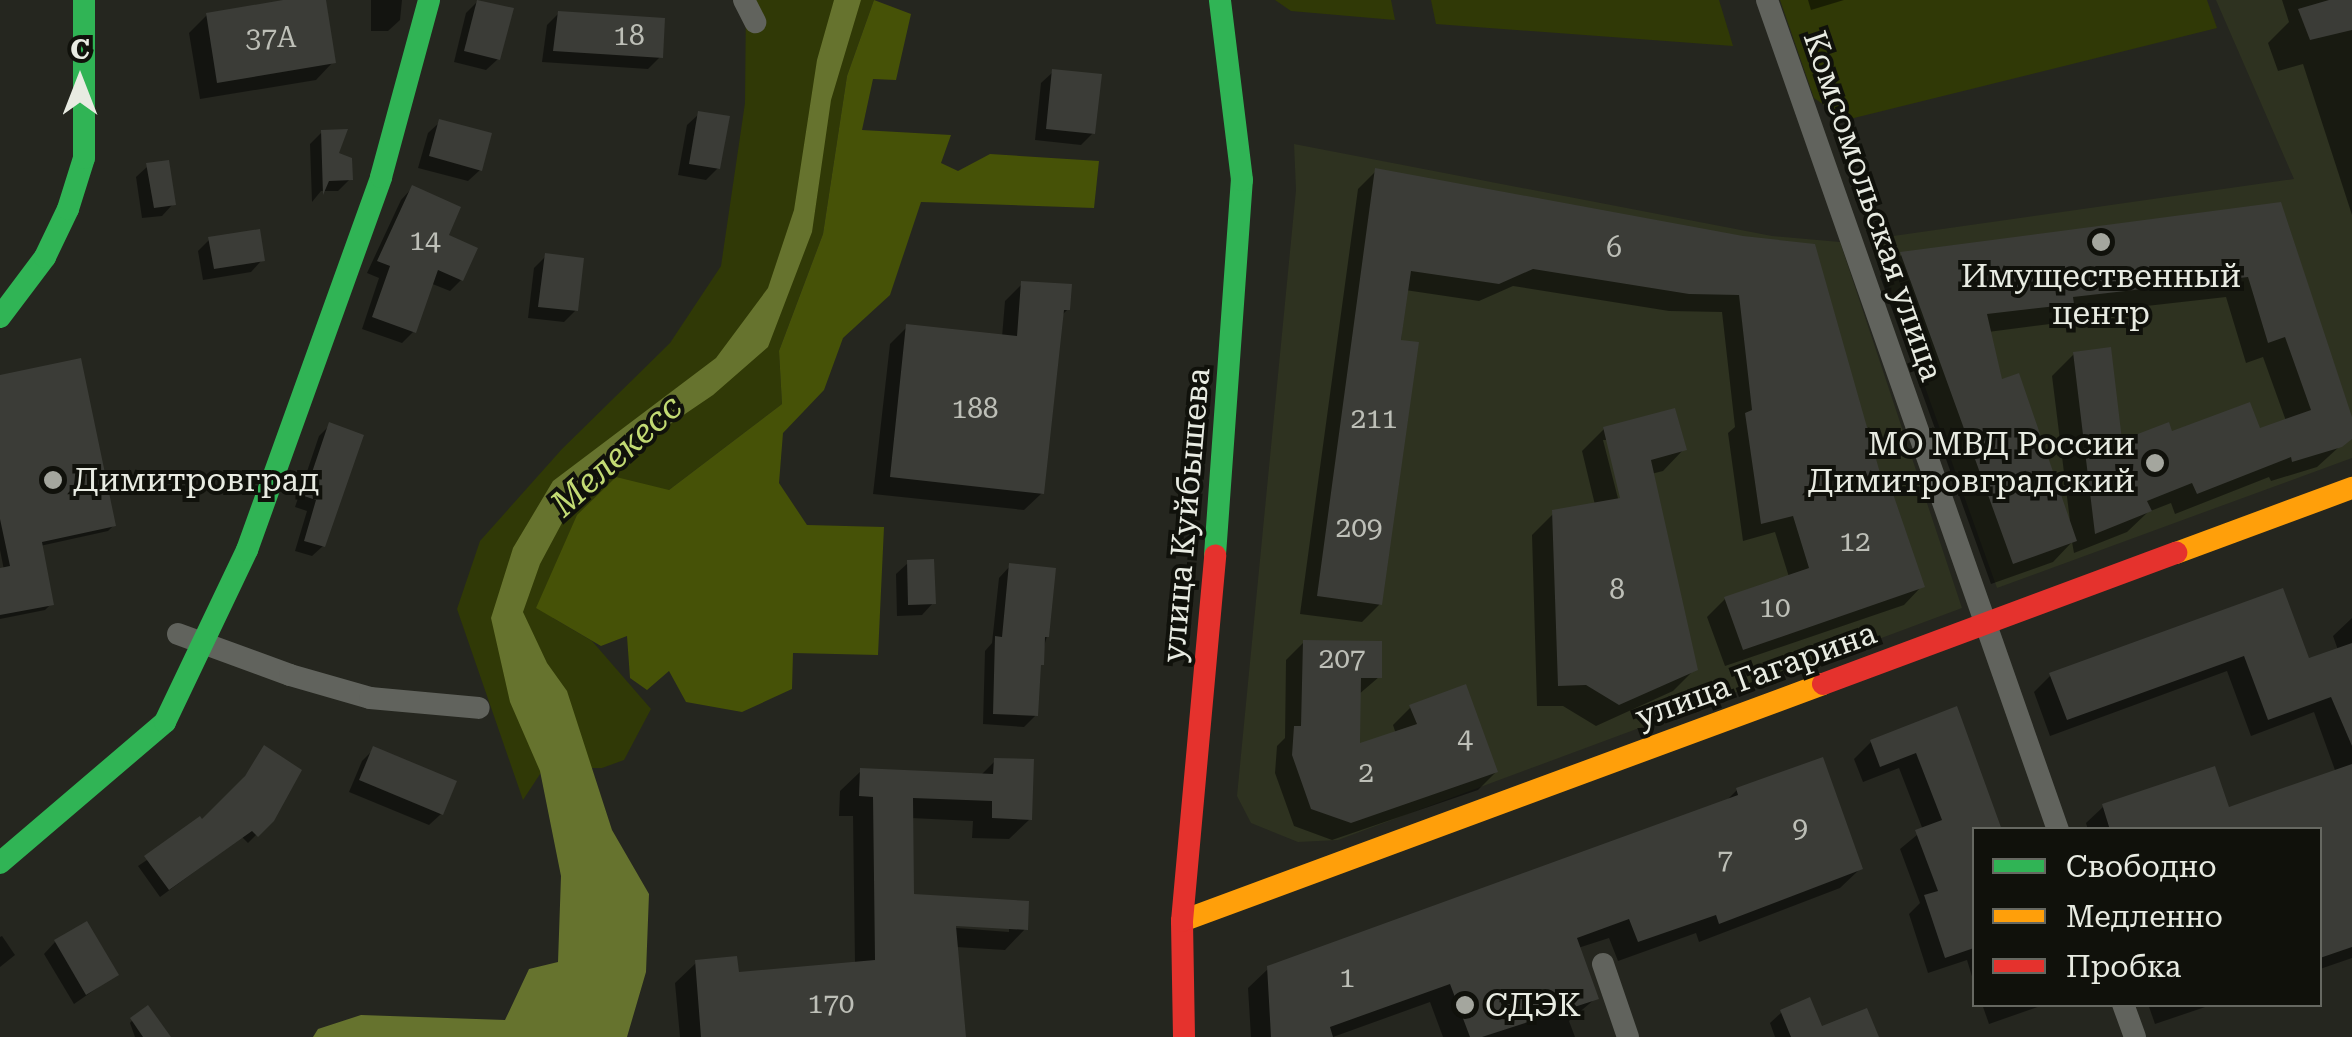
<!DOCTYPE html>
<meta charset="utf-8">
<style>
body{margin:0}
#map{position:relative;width:2352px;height:1037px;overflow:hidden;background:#25261f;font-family:"Roboto Serif",serif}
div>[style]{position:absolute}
.built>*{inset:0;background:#2e3220}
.green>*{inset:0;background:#303906}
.forest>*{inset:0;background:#465207}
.water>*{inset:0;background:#66732e}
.shadow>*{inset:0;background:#0007}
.building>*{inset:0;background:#3b3c37}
.street>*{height:22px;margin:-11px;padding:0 11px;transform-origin:11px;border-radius:11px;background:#61635d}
.fast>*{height:22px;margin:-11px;padding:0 11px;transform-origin:11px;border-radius:11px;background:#30b455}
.slow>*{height:22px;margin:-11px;padding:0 11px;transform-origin:11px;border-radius:11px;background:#ff9f0a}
.jam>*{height:22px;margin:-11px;padding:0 11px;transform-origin:11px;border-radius:11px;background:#e5322d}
.dots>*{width:28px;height:28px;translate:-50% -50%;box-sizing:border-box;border:5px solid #10110b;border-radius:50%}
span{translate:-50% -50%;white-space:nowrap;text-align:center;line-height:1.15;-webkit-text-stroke:8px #10110b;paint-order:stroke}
.number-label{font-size:28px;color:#bdbfb7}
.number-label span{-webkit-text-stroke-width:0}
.street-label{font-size:32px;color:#e8ebe2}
.poi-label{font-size:32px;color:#e8ebe2}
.right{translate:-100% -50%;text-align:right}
.left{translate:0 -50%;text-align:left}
.water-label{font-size:35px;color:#c2da73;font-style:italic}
.legend{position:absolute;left:1972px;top:827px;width:350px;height:180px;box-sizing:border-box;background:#10110b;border:2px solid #666861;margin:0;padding:12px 18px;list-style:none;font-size:30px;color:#e8ebe2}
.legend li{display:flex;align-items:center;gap:20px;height:50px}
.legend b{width:50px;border:2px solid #666861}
.north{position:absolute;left:30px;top:30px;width:100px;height:100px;-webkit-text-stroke:8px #10110b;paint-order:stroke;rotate:0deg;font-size:28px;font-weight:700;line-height:40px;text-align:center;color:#e8ebe2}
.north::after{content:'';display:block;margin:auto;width:35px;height:45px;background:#e8ebe2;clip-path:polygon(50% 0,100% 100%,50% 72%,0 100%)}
</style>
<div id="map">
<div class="built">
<i style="clip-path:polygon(2216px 0,2352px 0,2352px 458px,1997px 588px,1872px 239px,2294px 179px)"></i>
<i style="clip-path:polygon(1294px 144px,1772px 236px,1840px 242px,1962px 608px,1338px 840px,1298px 842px,1251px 823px,1237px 796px,1296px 190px)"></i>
</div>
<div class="green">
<i style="clip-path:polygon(746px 0,874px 0,847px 76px,823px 234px,779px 351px,782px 404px,669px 490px,553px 618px,592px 641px,651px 709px,624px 760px,602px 768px,544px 768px,523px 800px,457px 609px,480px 541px,562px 449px,670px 343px,721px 266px,745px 103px)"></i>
<i style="clip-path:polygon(1275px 0,1391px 0,1395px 20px,1291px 11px)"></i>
<i style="clip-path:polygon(1431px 0,1719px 0,1733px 46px,1436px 24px)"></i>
<i style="clip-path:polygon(1780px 0,2207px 0,2217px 28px,1846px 120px,1814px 98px)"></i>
</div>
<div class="forest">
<i style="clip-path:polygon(874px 0,911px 14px,896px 80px,873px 79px,862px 130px,951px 135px,941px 163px,958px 171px,990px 154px,1099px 161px,1094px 208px,921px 202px,890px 295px,843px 338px,824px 390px,783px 433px,779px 483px,807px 525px,884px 527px,878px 655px,793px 653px,792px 689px,742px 712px,686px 702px,669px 671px,647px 690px,630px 678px,627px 636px,601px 646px,536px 608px,577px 515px,616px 477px,669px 490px,782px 404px,779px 351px,823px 234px,847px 76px)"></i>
</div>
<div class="water">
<i style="clip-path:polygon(834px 0,861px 0,831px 100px,812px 232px,768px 347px,713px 395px,629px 452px,570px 508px,540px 564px,523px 612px,547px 663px,567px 691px,612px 830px,649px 894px,646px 972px,627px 1037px,313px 1037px,318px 1029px,361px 1015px,505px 1020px,529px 969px,558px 962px,561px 876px,540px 771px,510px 702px,491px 618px,513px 548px,553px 481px,716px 358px,768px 288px,794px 210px,817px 60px)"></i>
</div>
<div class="shadow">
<i style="clip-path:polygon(299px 0,323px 0,333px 62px,316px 80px,200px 99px,189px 33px,207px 15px)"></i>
<i style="clip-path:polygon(371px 0,402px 0,400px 20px,388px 31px,371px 31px)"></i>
<i style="clip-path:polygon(1808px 0,1844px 0,1811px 10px)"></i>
<i style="clip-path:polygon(2282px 0,2352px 0,2352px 215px,2303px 64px,2278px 71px,2268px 43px,2289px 22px)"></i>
<i style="clip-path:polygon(478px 1px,498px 59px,486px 70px,454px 62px,466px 13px)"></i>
<i style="clip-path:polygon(559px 13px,660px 57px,648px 69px,542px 62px,547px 25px)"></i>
<i style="clip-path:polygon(1053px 72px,1093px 133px,1081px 145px,1035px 140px,1041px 83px)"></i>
<i style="clip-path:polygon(699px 114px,718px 168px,706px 180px,678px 175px,687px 125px)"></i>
<i style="clip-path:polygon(440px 122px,480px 170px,468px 181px,418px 168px,428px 133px)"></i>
<i style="clip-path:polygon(322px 132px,350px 179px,338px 191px,321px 191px,312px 202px,310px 144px)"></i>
<i style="clip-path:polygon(148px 166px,173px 204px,162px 216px,142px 218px,136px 177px)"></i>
<i style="clip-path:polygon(1376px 171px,1742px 238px,1882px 490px,1922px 586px,1904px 605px,1725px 666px,1707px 617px,1725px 599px,1789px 577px,1775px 532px,1743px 541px,1728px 433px,1735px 427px,1722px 312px,1669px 311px,1513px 286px,1479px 301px,1405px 290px,1380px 604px,1362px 622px,1300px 614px,1358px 189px)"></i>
<i style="clip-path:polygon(412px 188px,445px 236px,461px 280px,450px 291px,430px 283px,414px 331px,402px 343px,362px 329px,379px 278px,367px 273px,401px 200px)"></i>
<i style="clip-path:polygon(evenodd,2280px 205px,2350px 437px,2317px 467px,2271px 481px,2269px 477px,2175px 514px,2171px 503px,2148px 512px,2127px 532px,2074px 553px,2072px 542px,2053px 562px,1991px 584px,1880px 276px,1901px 255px,2280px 205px,2226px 297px,2246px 363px,2263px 357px,2286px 421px,2258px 431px,2171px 434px,2120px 443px,2074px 354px,2052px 376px,2070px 521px,2001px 383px,1988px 332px,2050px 324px,2058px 316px,2226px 297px)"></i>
<i style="clip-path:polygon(210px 239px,262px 260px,251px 272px,203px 280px,198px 251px)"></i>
<i style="clip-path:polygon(546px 256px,576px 310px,564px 322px,528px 318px,534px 268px)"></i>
<i style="clip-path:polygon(1022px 284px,1068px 309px,1061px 316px,1042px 493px,1024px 510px,873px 494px,890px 344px,907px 327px,1002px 337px,1005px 301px)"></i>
<i style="clip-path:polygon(0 378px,114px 525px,108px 531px,40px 546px,51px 604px,45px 610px,0 619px,0 571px,4px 570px,0 550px)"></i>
<i style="clip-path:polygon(330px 425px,323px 546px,312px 556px,295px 551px,307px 511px,295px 507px,319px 436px)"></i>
<i style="clip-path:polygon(evenodd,1604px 429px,1684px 449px,1663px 471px,1651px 474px,1695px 669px,1673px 691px,1596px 726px,1563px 706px,1537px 706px,1532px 535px,1554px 513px,1595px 505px,1582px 451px,1604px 429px,1603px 440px,1609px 440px,1626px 509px,1621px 510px,1603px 440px)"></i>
<i style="clip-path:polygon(908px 563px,933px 603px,922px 615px,897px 616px,896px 574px)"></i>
<i style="clip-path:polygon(1010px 566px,1047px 636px,1038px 668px,1036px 715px,1024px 727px,983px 724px,985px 651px,992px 643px,999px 578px)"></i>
<i style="clip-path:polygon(2281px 591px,2307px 661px,2338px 650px,2333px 636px,2352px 618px,2352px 958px,2320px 969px,2320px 830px,2088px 830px,2086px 823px,2103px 807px,2227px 810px,2336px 773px,2314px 712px,2251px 736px,2227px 671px,2050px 736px,2034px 692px,2051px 675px)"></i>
<i style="clip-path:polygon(1304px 642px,1379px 677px,1358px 695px,1358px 746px,1396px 734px,1393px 725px,1411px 707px,1496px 772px,1478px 790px,1332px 840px,1294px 826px,1275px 773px,1277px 746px,1285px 738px,1286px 660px)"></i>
<i style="clip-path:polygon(1956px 710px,1974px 830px,1974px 983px,1967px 960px,1928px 973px,1909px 914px,1920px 903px,1900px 849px,1923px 830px,1899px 768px,1863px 782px,1854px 759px,1871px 742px)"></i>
<i style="clip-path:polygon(265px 749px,272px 819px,248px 843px,242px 837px,160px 897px,138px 866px,202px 823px,237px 787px)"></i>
<i style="clip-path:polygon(374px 749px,441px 814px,429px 825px,349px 792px,362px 761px)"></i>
<i style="clip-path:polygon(evenodd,995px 761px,1030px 819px,1009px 839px,972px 838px,973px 821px,911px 818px,911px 896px,1025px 929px,1005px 950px,956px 947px,964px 1037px,680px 1037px,675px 983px,696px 963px,736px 975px,855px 964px,853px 816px,839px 816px,840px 791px,861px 771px,980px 776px,995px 761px,944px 922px,1009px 927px,1009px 932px,944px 927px,944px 922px)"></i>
<i style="clip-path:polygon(1737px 790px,1861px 868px,1840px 888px,1699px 942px,1696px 933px,1618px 961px,1609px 938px,1578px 948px,1596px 998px,1569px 1021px,1575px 1037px,1443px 1037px,1430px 1002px,1333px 1037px,1251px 1037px,1248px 988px,1269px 968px,1725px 802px)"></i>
<i style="clip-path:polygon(2px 936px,15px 955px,0 967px,0 937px)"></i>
<i style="clip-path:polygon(55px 942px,116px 975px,74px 1004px,44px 954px)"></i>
<i style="clip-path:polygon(1982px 1004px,2046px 1004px,1989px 1024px)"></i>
<i style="clip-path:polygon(2148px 1004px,2214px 1004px,2155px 1024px)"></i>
<i style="clip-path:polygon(1782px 1012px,1820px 1030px,1877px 1037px,1775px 1037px,1770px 1023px)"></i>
<i style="clip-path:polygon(135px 1017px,160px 1037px,135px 1037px,130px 1023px)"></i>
</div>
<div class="building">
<i style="clip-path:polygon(283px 0,326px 0,336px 63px,217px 83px,206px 13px)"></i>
<i style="clip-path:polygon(477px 0,514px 8px,500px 60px,464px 51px)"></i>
<i style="clip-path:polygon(2329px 0,2352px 0,2352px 30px,2310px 40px,2298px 9px)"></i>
<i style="clip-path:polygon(558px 11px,665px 18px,663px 58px,553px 51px)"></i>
<i style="clip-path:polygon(1052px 69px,1102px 74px,1095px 134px,1046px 129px)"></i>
<i style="clip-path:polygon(698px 111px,730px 116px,720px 169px,689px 164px)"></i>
<i style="clip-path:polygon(439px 119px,492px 133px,482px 171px,429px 156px)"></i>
<i style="clip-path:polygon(348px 129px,339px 153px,352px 158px,353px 180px,329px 181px,323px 195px,321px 130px)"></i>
<i style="clip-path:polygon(169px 160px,176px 205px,154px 208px,146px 163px)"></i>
<i style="clip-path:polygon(1375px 168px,1743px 236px,1815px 244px,1884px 487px,1890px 485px,1925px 587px,1743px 650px,1724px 597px,1809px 568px,1793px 516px,1761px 524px,1745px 413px,1752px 410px,1739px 295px,1689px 294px,1533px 269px,1499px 284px,1411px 271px,1401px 340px,1419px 342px,1382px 605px,1317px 596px)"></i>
<i style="clip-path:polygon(412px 185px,461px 207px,449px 235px,478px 248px,463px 281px,438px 270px,416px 333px,372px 317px,390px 266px,377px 261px)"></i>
<i style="clip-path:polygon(2281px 202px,2352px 417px,2352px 439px,2342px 447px,2292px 462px,2291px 457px,2197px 494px,2192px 483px,2147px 501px,2152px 511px,2095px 534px,2073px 352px,2111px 347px,2122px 440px,2169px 422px,2172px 431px,2250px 402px,2260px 428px,2311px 410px,2285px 337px,2268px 343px,2248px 277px,2073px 297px,2074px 304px,1987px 314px,2002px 379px,2019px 373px,2077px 541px,2013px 564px,1900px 252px)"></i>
<i style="clip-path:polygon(260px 229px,265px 261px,214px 269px,208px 237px)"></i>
<i style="clip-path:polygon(545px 253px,584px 258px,578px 311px,538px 307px)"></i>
<i style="clip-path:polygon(1021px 281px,1072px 284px,1070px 310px,1064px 310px,1044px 494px,890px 477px,906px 324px,1017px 336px)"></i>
<i style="clip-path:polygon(81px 358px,116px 526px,42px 542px,54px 605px,0 615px,0 568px,10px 566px,0 519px,0 375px)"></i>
<i style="clip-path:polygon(1675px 408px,1687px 450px,1651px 460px,1698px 670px,1619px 705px,1586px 685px,1558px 686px,1552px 510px,1620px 498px,1603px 427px)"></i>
<i style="clip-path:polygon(329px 422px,364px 435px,325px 547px,304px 541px,316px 500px,304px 496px)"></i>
<i style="clip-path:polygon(934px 559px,936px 604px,908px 605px,907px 560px)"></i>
<i style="clip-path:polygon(1009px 563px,1056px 568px,1049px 637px,1045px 637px,1044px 665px,1041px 665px,1038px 716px,993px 714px,995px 636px,1002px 637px)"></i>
<i style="clip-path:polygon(2283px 588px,2309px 658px,2352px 643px,2352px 746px,2331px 697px,2268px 720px,2244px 656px,2067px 720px,2049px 673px)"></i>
<i style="clip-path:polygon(1303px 640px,1382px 641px,1382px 678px,1361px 678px,1360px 743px,1417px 724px,1409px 705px,1466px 684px,1498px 772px,1351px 823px,1311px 809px,1292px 755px,1294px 726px,1301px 726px)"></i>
<i style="clip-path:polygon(1957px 706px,2002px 830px,1974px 830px,1974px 948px,1945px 958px,1924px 895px,1938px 891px,1915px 830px,1942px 820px,1916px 753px,1880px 767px,1870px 740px)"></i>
<i style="clip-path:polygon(264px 745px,302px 770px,274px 821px,258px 837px,252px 831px,169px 890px,144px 856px,200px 816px,202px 819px,245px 776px)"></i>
<i style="clip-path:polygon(373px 746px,457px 781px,443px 815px,359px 780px)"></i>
<i style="clip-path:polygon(1823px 757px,1863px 869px,1719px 924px,1716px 915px,1638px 942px,1629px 919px,1577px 938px,1599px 999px,1482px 1037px,1470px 1037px,1450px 984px,1330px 1027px,1333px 1037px,1271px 1037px,1267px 966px,1738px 795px,1736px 788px)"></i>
<i style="clip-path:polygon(994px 758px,1034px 759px,1032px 820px,992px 818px,992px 801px,913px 798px,914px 894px,1029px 901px,1028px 930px,956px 926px,966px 1037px,701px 1037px,695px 960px,737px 956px,739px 972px,875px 960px,873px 797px,859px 796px,860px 768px,993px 774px)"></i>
<i style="clip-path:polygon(2352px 764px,2352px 947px,2320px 958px,2320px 830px,2110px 830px,2102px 804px,2215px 766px,2229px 807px)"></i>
<i style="clip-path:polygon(87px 921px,119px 975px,86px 995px,54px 940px)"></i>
<i style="clip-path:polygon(1810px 997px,1822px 1026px,1867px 1008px,1879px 1037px,1791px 1037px,1780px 1010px)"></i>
<i style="clip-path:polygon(148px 1005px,171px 1037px,143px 1037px,130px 1018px)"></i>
</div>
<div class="street">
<i style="left:744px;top:0;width:25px;rotate:63deg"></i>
<i style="left:1767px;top:0;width:880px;rotate:70.68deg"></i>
<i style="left:178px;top:634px;width:119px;rotate:20.1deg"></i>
<i style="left:290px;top:675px;width:83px;rotate:16deg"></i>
<i style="left:370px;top:698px;width:109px;rotate:5.2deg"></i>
<i style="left:1603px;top:964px;width:77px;rotate:71.1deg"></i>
<i style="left:2123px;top:1004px;width:35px;rotate:70deg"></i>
</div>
<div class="fast">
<i style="left:0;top:317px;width:75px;rotate:-53.1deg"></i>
<i style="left:45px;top:257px;width:53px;rotate:-64.4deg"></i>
<i style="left:68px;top:209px;width:53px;rotate:-72.6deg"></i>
<i style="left:84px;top:158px;width:158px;rotate:-90deg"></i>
<i style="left:1215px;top:555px;width:376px;rotate:-85.9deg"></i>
<i style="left:1242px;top:180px;width:181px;rotate:-97deg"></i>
<i style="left:0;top:863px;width:217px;rotate:-40.5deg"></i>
<i style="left:165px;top:722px;width:191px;rotate:-64.5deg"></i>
<i style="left:247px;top:550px;width:396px;rotate:-70.2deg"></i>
<i style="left:381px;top:177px;width:183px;rotate:-74.8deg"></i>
</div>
<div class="slow">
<i style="left:2176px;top:553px;width:188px;rotate:-20.3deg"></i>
<i style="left:1182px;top:921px;width:683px;rotate:-20.29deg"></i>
</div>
<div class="jam">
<i style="left:1823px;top:684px;width:377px;rotate:-20.4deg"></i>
<i style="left:1184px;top:1037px;width:116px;rotate:-91deg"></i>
<i style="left:1182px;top:921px;width:367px;rotate:-84.8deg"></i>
</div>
<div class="dots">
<i style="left:2101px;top:242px;background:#a4a69e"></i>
<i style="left:2155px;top:463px;background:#a4a69e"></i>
<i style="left:53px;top:480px;background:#a4a69e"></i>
<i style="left:1465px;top:1005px;background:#a4a69e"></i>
</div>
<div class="number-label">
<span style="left:629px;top:36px">18</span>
<span style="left:271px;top:38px">37А</span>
<span style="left:425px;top:241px">14</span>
<span style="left:1614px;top:248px">6</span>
<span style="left:975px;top:409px">188</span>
<span style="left:1374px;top:419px">211</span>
<span style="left:1359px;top:528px">209</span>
<span style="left:1855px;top:542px">12</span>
<span style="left:1617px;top:590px">8</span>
<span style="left:1775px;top:608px">10</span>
<span style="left:1342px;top:659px">207</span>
<span style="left:1465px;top:739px">4</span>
<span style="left:1366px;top:773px">2</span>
<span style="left:1800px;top:828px">9</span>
<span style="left:1725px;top:860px">7</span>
<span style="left:1347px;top:978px">1</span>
<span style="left:831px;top:1004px">170</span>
</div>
<div class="street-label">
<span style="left:1873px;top:206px;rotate:71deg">Комсомольская улица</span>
<span style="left:1186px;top:515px;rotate:-85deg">улица Куйбышева</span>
<span style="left:1756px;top:675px;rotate:-20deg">улица Гагарина</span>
</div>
<div class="poi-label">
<span style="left:2101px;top:295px">Имущественный<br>центр</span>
<span class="right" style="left:2135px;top:463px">МО МВД России<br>Димитровградский</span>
<span class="left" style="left:73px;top:480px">Димитровград</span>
<span class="left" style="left:1485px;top:1005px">СДЭК</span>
</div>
<div class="water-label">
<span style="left:617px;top:456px;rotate:-42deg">Мелекесс</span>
</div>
<ul class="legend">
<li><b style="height:12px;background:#30b455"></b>Свободно</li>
<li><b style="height:12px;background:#ff9f0a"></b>Медленно</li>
<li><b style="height:12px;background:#e5322d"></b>Пробка</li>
</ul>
<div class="north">С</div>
</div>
